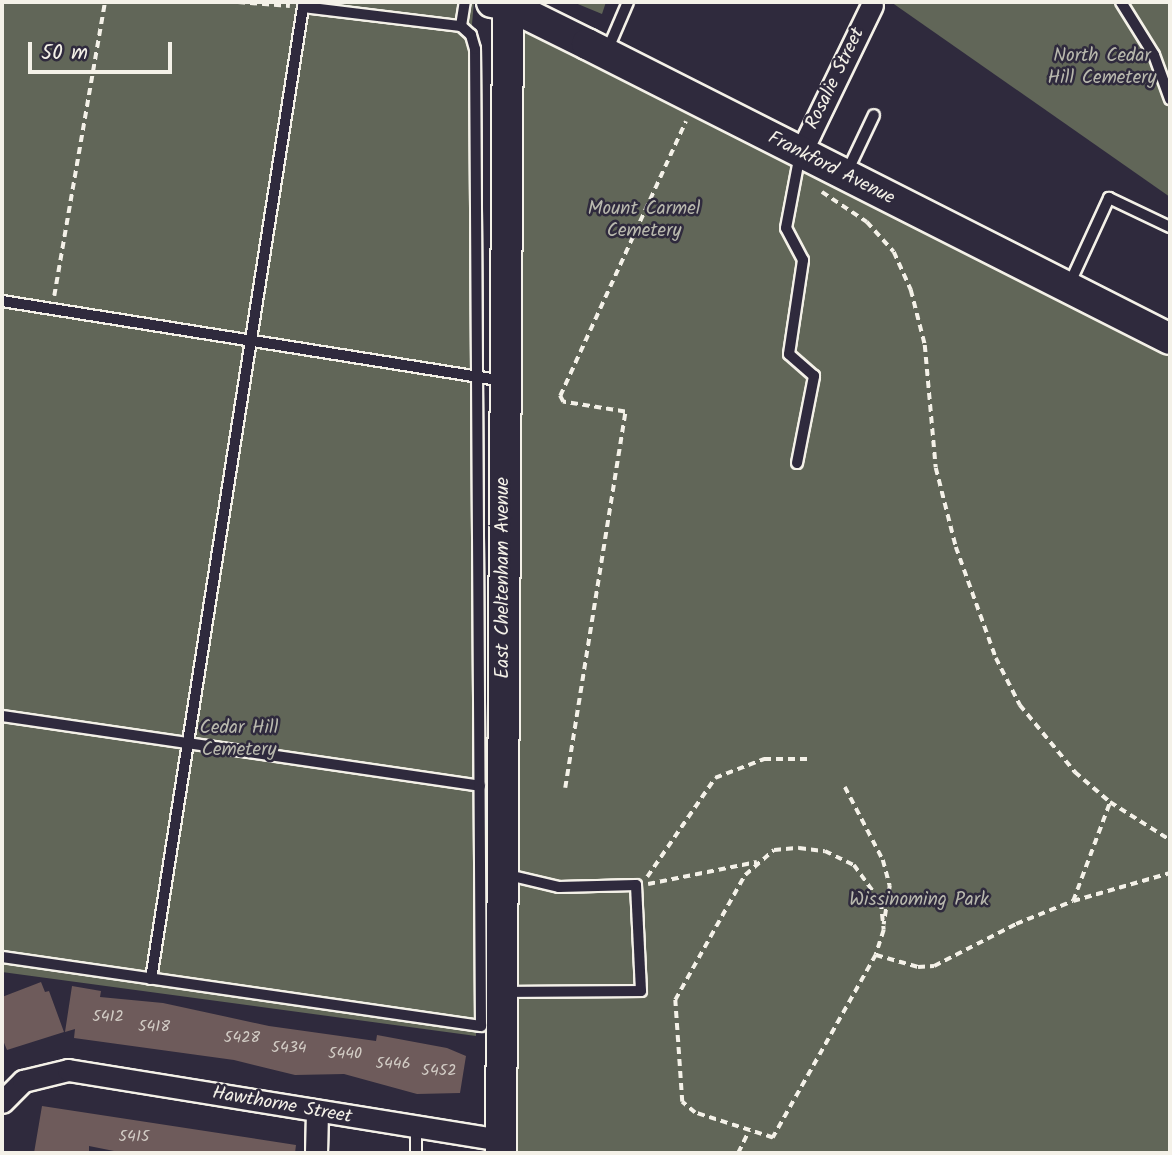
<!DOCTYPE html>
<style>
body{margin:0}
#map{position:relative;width:1172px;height:1155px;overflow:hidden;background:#2f2a3d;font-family:Kalam,sans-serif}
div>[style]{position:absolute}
.green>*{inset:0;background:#616658}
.building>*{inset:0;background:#6e5b5b}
.path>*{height:3.5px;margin-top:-1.75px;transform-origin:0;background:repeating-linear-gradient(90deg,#f4f1e8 0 7px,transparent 0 12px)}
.roads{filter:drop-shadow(2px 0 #f4f1e8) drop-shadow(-2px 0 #f4f1e8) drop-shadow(0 2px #f4f1e8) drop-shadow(0 -2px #f4f1e8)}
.lane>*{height:10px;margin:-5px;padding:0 5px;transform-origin:5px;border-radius:5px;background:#2f2a3d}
.street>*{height:21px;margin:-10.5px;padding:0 10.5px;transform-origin:10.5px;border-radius:10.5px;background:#2f2a3d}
.secondary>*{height:30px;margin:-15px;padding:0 15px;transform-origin:15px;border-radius:15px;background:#2f2a3d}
span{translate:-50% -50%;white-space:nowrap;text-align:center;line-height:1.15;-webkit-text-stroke:5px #2f2a3d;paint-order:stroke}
.number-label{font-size:16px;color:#d2ccc5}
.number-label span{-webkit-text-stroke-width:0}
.park-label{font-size:19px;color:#b9b9ae}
.street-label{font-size:19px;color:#f4f1e8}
.frame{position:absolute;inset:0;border:4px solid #f4f1e8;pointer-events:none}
.scale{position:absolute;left:28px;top:42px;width:144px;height:32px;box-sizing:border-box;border:4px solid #f4f1e8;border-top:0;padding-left:9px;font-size:21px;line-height:24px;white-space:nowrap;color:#f4f1e8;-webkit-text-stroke:5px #2f2a3d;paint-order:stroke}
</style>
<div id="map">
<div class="green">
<i style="clip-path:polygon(2px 2px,474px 2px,470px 46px,476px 1036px,2px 972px)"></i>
<i style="clip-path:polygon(573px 2px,606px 2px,602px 14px)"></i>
<i style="clip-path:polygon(891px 2px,1170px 2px,1170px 197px)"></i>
<i style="clip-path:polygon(508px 5px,1170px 339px,1170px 1153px,501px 1153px,501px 992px,520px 796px,517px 380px)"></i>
</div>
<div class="building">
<i style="clip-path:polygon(41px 982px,45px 992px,49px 991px,64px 1032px,7px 1050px,2px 1038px,2px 997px)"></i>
<i style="clip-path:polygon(72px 986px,101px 991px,100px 997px,163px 1003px,269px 1026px,376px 1041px,377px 1035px,447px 1048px,466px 1056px,460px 1093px,417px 1094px,344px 1074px,295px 1075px,234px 1060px,74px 1038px,75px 1029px,65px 1032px)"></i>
<i style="clip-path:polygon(42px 1106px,296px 1145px,295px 1153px,124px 1153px,89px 1146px,89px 1153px,34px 1153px)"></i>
</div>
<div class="path">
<i style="left:238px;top:2px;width:52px;rotate:4.4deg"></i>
<i style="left:822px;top:192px;width:54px;rotate:33.7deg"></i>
<i style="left:867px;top:222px;width:40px;rotate:48deg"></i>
<i style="left:894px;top:252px;width:42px;rotate:65.9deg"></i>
<i style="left:911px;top:290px;width:57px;rotate:75.7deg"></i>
<i style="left:925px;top:345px;width:123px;rotate:84.9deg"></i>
<i style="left:936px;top:468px;width:81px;rotate:75.8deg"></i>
<i style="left:956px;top:547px;width:118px;rotate:70.2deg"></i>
<i style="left:996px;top:658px;width:53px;rotate:62.9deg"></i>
<i style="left:1020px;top:705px;width:87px;rotate:50.6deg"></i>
<i style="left:1075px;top:772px;width:46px;rotate:40.6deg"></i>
<i style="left:1110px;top:802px;width:71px;rotate:32.3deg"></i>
<i style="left:54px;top:296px;width:298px;rotate:-80.2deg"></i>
<i style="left:845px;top:787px;width:82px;rotate:62.5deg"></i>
<i style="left:883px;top:860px;width:27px;rotate:75deg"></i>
<i style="left:890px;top:886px;width:39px;rotate:99deg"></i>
<i style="left:565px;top:788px;width:381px;rotate:-80.9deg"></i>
<i style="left:625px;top:412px;width:63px;rotate:-170.8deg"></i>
<i style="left:563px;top:402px;width:7px;rotate:-117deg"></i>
<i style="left:560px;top:396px;width:302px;rotate:-65.4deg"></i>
<i style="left:799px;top:848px;width:26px;rotate:7deg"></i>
<i style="left:825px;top:851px;width:32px;rotate:26deg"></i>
<i style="left:854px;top:865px;width:46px;rotate:53.9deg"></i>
<i style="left:881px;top:902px;width:28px;rotate:84deg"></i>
<i style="left:884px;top:930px;width:26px;rotate:108deg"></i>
<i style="left:876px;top:955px;width:210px;rotate:119.4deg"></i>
<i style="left:773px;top:1138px;width:82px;rotate:-162.2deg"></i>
<i style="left:695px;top:1113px;width:17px;rotate:-140deg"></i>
<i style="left:682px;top:1102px;width:102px;rotate:-93.9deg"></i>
<i style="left:675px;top:1000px;width:143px;rotate:-60.8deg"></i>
<i style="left:745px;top:875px;width:38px;rotate:-41deg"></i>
<i style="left:774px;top:850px;width:25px;rotate:-5deg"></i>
<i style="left:647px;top:877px;width:120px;rotate:-55.5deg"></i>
<i style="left:715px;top:778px;width:53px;rotate:-21.2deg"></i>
<i style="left:764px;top:759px;width:45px"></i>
<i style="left:648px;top:884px;width:111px;rotate:-11.4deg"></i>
<i style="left:1073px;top:901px;width:106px;rotate:-69.5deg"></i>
<i style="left:876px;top:955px;width:44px;rotate:15.9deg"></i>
<i style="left:918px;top:967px;width:16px;rotate:-4deg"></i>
<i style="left:934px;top:966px;width:92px;rotate:-27.1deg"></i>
<i style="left:1016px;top:924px;width:61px;rotate:-22deg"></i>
<i style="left:1073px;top:901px;width:101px;rotate:-16.1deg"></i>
<i style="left:738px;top:1153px;width:25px;rotate:-64deg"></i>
</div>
<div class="roads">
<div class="lane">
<i style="left:1121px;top:2px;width:62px;rotate:58.1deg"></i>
<i style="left:1154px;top:55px;width:47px;rotate:70deg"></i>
<i style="left:607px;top:51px;width:53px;rotate:-66.8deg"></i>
<i style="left:846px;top:174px;width:65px;rotate:-64.6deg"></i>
<i style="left:1069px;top:285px;width:96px;rotate:-65.3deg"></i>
<i style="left:1109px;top:198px;width:68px;rotate:25.4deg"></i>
<i style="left:2px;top:301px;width:508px;rotate:9.05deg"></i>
<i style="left:797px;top:463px;width:89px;rotate:-78.9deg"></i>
<i style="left:814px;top:376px;width:33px;rotate:-139deg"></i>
<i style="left:789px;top:354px;width:95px;rotate:-81.5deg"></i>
<i style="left:803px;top:260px;width:36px;rotate:-118deg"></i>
<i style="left:786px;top:228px;width:75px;rotate:-79.3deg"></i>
<i style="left:2px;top:716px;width:483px;rotate:8.3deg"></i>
<i style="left:504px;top:874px;width:57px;rotate:13.3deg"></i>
<i style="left:559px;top:887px;width:77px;rotate:-1.5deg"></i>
<i style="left:636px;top:885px;width:106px;rotate:87.3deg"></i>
<i style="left:641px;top:991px;width:137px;rotate:179.6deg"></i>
<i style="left:2px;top:957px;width:484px;rotate:8.2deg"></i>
<i style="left:481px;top:1026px;width:977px;rotate:-90.35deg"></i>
<i style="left:475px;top:49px;width:15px;rotate:-106deg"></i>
<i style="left:471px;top:35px;width:13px;rotate:-138deg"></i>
<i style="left:461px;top:26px;width:24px;rotate:-81deg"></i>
<i style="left:151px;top:979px;width:984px;rotate:-81.11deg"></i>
<i style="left:303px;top:7px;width:159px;rotate:6.9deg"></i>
<i style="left:416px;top:1129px;width:24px;rotate:90deg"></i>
</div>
<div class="street">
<i style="left:800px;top:154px;width:165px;rotate:-64.2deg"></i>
<i style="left:2px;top:1102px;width:30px;rotate:-45deg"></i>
<i style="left:23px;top:1081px;width:46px;rotate:-13.7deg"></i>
<i style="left:68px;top:1070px;width:438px;rotate:9.2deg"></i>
<i style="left:316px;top:1153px;width:41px;rotate:-88.6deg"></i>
</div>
<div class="secondary">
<i style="left:492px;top:2px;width:16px;rotate:11deg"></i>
<i style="left:508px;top:5px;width:88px;rotate:26.3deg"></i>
<i style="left:587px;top:44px;width:653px;rotate:26.84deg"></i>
<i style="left:501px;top:1153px;width:1151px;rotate:-89.65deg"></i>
</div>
</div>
<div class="number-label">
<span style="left:108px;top:1017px">5412</span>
<span style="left:154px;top:1027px">5418</span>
<span style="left:242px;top:1038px">5428</span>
<span style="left:289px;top:1048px">5434</span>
<span style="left:345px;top:1054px">5440</span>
<span style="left:393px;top:1064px">5446</span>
<span style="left:439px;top:1071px">5452</span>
<span style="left:134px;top:1137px">5415</span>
</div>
<div class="park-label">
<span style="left:1102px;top:68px">North Cedar<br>Hill Cemetery</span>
<span style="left:644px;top:221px">Mount Carmel<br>Cemetery</span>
<span style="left:239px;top:740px">Cedar Hill<br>Cemetery</span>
<span style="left:919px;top:901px">Wissinoming Park</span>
</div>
<div class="street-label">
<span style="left:836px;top:79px;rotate:-64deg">Rosalie Street</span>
<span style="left:831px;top:169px;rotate:27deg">Frankford Avenue</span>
<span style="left:504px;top:578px;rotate:-90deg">East Cheltenham Avenue</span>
<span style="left:282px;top:1106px;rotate:10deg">Hawthorne Street</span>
</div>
<div class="frame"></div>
<div class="scale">50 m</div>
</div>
